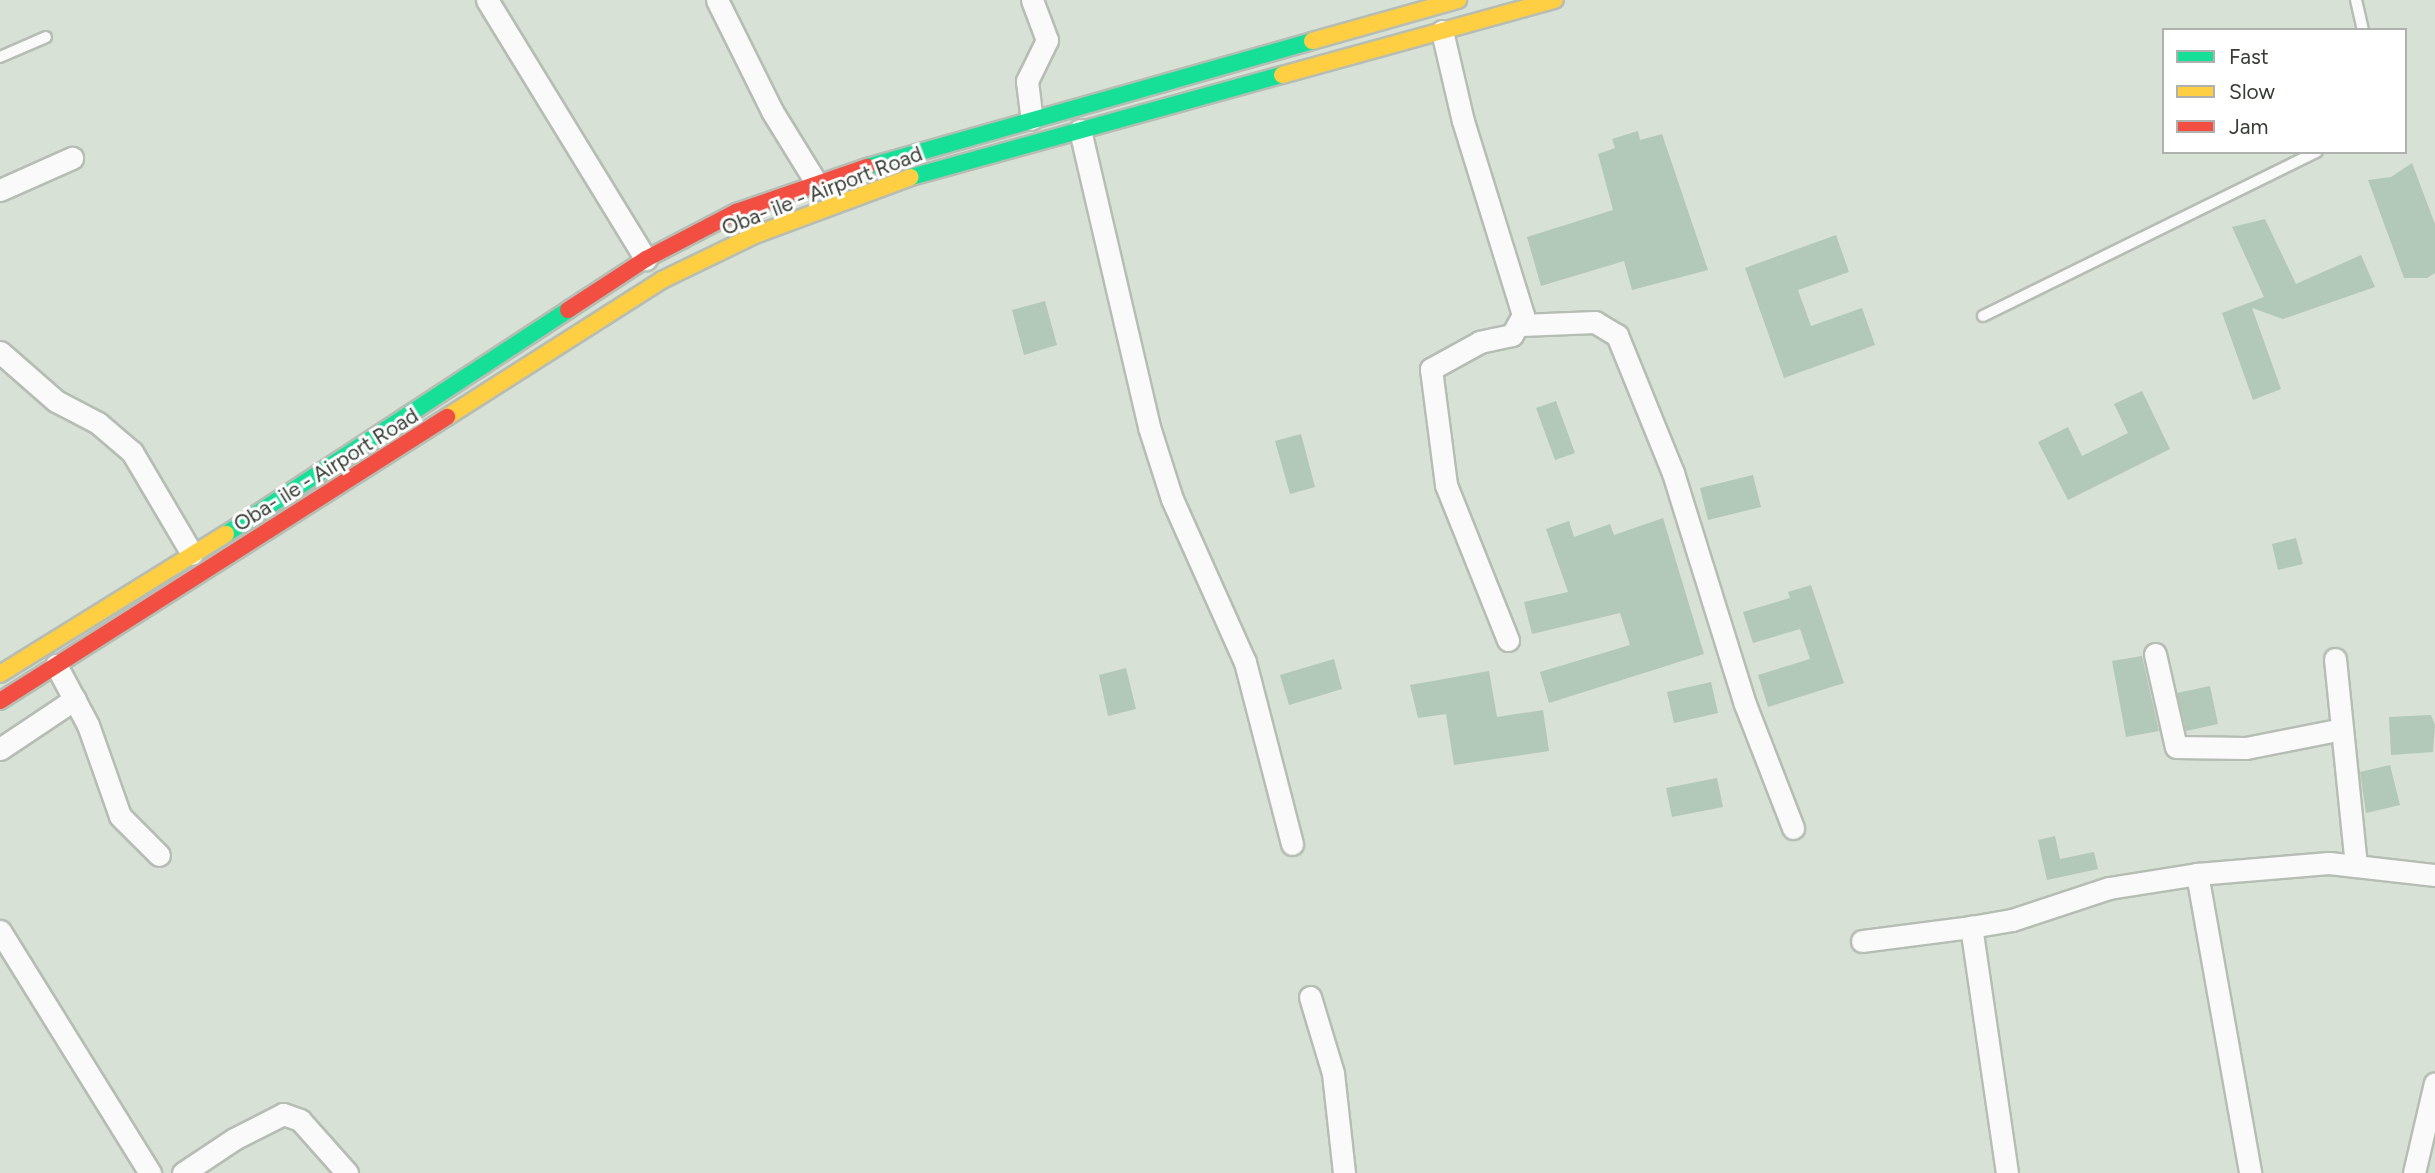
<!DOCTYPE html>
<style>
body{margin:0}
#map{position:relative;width:2435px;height:1173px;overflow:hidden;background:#d8e1d5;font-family:Figtree,sans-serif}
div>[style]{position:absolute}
.building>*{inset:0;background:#b2c8b9}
.roads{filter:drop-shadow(2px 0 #b6bdb4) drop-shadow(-2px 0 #b6bdb4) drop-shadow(0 2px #b6bdb4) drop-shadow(0 -2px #b6bdb4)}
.lane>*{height:10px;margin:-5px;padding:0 5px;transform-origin:5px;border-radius:5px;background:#f9faf9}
.street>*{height:21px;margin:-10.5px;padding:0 10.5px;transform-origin:10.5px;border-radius:10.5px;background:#f9faf9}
.fast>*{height:16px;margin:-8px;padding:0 8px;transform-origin:8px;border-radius:8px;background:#16e098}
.slow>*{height:16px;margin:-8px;padding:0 8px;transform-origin:8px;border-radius:8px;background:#ffcf43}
.jam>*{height:16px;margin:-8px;padding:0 8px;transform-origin:8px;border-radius:8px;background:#f24e42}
span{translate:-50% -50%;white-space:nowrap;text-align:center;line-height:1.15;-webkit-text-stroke:6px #fff;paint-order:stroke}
.street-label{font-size:21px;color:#363d34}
.legend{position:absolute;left:2162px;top:28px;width:245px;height:126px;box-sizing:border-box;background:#fff;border:2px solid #afb1ae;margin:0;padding:9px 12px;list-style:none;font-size:21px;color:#363d34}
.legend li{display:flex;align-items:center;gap:14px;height:35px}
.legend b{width:35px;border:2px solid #afb1ae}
</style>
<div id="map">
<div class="building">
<i style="clip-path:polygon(1638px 131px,1640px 140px,1662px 134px,1708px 270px,1632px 290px,1624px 261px,1541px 286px,1527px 237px,1613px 210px,1598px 154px,1615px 148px,1612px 139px)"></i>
<i style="clip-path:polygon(2412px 163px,2435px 224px,2435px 273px,2427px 278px,2404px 278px,2368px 180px,2391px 177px)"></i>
<i style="clip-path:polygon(2265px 219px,2296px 284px,2361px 255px,2375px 287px,2283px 319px,2252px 308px,2281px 389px,2253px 400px,2222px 313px,2264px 297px,2232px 227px)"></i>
<i style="clip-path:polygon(1836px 235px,1849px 272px,1798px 290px,1811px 326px,1862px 308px,1875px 345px,1784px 378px,1745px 268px)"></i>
<i style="clip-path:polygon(1045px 301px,1057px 345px,1024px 355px,1012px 310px)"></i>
<i style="clip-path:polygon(2142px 391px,2170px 449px,2068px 500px,2038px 442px,2068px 427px,2082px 456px,2128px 433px,2114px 404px)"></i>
<i style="clip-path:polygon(1556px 401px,1575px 453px,1555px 460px,1536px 408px)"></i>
<i style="clip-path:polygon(1301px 434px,1315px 487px,1290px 494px,1275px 441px)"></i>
<i style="clip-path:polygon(1753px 475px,1761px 507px,1708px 520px,1700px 488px)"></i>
<i style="clip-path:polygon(1663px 518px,1704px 654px,1549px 703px,1540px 672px,1630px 645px,1620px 613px,1532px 634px,1524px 602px,1568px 592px,1546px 529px,1569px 521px,1574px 537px,1610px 524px,1614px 535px)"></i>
<i style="clip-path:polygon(2296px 538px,2303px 564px,2278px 570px,2272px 544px)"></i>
<i style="clip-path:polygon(1811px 585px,1844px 683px,1768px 707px,1758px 675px,1810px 659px,1800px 629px,1753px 643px,1743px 612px,1790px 598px,1788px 592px)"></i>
<i style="clip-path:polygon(2142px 656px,2159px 731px,2126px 737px,2112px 661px)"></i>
<i style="clip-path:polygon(1334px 659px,1342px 689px,1289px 705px,1280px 675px)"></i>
<i style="clip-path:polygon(1126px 668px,1136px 709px,1108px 716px,1099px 675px)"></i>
<i style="clip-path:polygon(1489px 671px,1497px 717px,1543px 710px,1549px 751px,1454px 765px,1446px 714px,1418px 718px,1410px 685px)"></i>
<i style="clip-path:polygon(1711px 682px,1718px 713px,1674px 723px,1667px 692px)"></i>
<i style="clip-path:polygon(2210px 686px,2218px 724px,2186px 731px,2177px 693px)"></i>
<i style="clip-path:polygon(2431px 715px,2435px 725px,2433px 752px,2391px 755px,2389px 717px)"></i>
<i style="clip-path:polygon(2390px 765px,2400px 805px,2366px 813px,2360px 772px)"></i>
<i style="clip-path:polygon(1717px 778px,1723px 807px,1672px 817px,1666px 788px)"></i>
<i style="clip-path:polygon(2055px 836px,2060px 859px,2094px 852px,2098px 869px,2047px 880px,2038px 840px)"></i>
</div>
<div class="roads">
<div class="lane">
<i style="left:2356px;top:0;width:31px;rotate:77deg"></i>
<i style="left:0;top:57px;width:50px;rotate:-23.5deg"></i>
<i style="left:1983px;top:316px;width:372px;rotate:-26.2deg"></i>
</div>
<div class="street">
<i style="left:487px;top:0;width:304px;rotate:58.5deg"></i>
<i style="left:717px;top:0;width:124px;rotate:63.6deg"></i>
<i style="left:772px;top:111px;width:82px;rotate:58.4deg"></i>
<i style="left:1032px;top:0;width:43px;rotate:69.4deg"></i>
<i style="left:1047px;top:40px;width:46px;rotate:116deg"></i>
<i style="left:1027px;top:81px;width:38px;rotate:83deg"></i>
<i style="left:1442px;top:31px;width:92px;rotate:76.9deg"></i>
<i style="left:1463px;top:121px;width:203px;rotate:72.8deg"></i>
<i style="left:1523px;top:315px;width:23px;rotate:119deg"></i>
<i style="left:1512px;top:335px;width:33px;rotate:168deg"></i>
<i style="left:1480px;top:342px;width:56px;rotate:151.1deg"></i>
<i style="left:1431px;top:369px;width:117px;rotate:82.6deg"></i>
<i style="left:1446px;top:485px;width:167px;rotate:68.2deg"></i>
<i style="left:1080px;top:130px;width:305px;rotate:76.9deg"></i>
<i style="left:1149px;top:427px;width:76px;rotate:72.3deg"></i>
<i style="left:1172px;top:499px;width:179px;rotate:65.9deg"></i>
<i style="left:1245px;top:662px;width:188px;rotate:75.5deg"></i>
<i style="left:0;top:190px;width:79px;rotate:-24deg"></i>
<i style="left:1521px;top:325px;width:74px;rotate:-2.3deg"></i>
<i style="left:1595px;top:322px;width:26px;rotate:31deg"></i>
<i style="left:1617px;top:335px;width:149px;rotate:67.9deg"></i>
<i style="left:1673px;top:473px;width:242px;rotate:72.7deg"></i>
<i style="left:1745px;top:704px;width:133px;rotate:68.8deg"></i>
<i style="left:0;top:352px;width:74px;rotate:41.2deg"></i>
<i style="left:56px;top:401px;width:47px;rotate:27.6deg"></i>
<i style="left:98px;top:423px;width:45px;rotate:40.5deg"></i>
<i style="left:132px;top:452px;width:118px;rotate:59.5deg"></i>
<i style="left:2155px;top:654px;width:95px;rotate:77.3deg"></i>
<i style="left:2176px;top:747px;width:70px;rotate:0.8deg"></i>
<i style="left:2246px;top:748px;width:98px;rotate:-11.2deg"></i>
<i style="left:2335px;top:659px;width:208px;rotate:84.2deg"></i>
<i style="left:56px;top:665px;width:68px;rotate:61.9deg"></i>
<i style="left:88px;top:725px;width:96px;rotate:70.6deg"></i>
<i style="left:120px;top:816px;width:55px;rotate:45deg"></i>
<i style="left:0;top:749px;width:90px;rotate:-33.7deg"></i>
<i style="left:2197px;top:874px;width:304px;rotate:79.9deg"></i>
<i style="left:0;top:931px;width:285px;rotate:58.2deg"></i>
<i style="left:1862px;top:941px;width:110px;rotate:-7.3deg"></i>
<i style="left:1310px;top:997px;width:79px;rotate:73.2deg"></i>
<i style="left:1333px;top:1073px;width:101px;rotate:83.7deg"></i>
<i style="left:183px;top:1173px;width:61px;rotate:-33.7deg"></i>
<i style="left:234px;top:1139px;width:55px;rotate:-27deg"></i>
<i style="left:283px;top:1114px;width:18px;rotate:19deg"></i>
<i style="left:300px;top:1120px;width:71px;rotate:48.4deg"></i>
<i style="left:2007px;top:1173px;width:249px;rotate:-98.3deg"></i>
<i style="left:1971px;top:927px;width:42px;rotate:-9.7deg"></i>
<i style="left:2012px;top:920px;width:102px;rotate:-18.3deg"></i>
<i style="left:2109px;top:888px;width:89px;rotate:-9deg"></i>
<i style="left:2197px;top:874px;width:132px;rotate:-4.8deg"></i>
<i style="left:2329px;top:863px;width:107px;rotate:6.5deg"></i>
<i style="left:2414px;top:1173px;width:92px;rotate:-76.9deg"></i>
</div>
<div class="fast">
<i style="left:867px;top:167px;width:462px;rotate:-15.8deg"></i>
<i style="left:911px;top:177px;width:385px;rotate:-15.4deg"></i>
<i style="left:226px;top:534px;width:409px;rotate:-33.2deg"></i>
</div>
<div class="slow">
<i style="left:1312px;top:41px;width:152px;rotate:-15.7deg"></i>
<i style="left:1282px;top:75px;width:283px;rotate:-15.4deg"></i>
<i style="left:447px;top:417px;width:255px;rotate:-32.5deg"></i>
<i style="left:662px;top:280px;width:103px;rotate:-25.8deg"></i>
<i style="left:755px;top:235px;width:166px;rotate:-20.4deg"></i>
<i style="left:0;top:674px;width:266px;rotate:-31.8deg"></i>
</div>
<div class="jam">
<i style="left:568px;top:310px;width:93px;rotate:-33.2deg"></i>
<i style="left:646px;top:259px;width:102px;rotate:-27.6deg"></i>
<i style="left:736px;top:212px;width:139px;rotate:-19deg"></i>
<i style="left:0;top:701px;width:530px;rotate:-32.43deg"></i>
</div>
</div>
<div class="street-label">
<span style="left:822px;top:191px;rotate:-21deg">Oba- ile - Airport Road</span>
<span style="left:326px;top:470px;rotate:-32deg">Oba- ile - Airport Road</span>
</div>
<ul class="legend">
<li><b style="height:9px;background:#16e098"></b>Fast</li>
<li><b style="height:9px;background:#ffcf43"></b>Slow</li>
<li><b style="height:9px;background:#f24e42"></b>Jam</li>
</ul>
</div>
